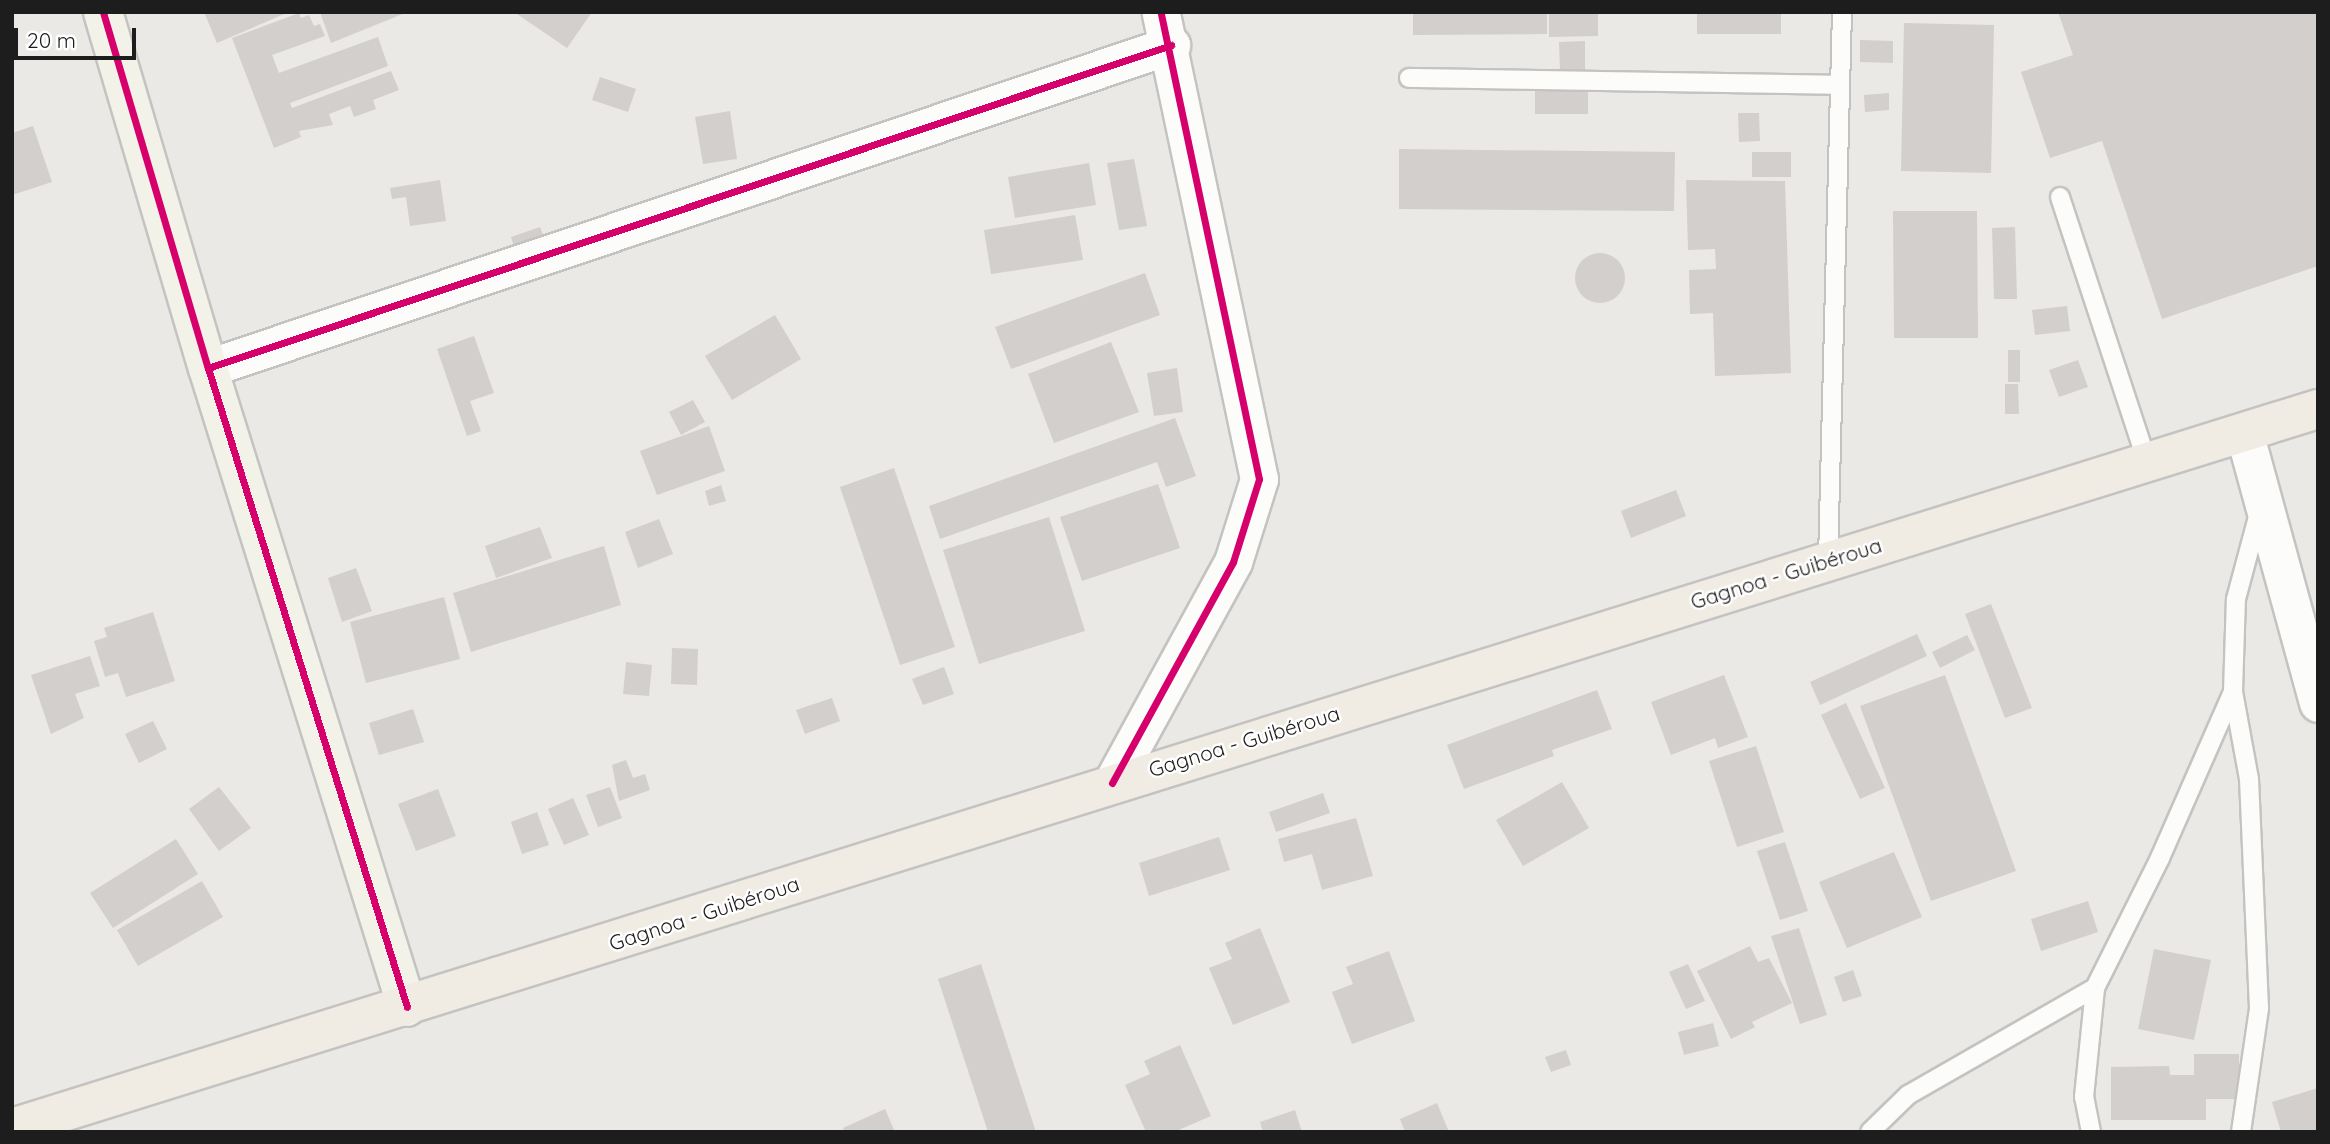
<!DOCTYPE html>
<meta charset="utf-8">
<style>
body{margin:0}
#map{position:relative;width:2330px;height:1144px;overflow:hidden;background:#ebe9e5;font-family:Quicksand,sans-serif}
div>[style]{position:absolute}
.building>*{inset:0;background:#d2cfcc}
.round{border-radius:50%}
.roads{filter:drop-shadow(2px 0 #c4c3c1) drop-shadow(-2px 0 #c4c3c1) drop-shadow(0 2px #c4c3c1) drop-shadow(0 -2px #c4c3c1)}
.lane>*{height:18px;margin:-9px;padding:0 9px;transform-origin:9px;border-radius:9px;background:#fcfcfb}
.street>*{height:37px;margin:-18.5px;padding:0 18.5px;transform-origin:18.5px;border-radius:18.5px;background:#fcfcfb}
.secondary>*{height:38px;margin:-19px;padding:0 19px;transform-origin:19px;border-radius:19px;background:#f2f2e9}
.primary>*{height:38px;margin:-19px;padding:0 19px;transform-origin:19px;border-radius:19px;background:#f0ebe3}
.cycleway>*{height:7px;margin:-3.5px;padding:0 3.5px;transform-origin:3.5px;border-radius:3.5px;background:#d6006c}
span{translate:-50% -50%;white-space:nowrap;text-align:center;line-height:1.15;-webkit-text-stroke:5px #fff;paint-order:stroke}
.street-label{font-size:21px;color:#1d1d1d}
.frame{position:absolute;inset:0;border:14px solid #1d1d1d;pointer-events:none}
.scale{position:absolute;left:14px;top:28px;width:122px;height:32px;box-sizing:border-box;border:4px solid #1d1d1d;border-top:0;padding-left:9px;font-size:21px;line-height:24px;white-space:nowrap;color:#1d1d1d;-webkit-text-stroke:5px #fff;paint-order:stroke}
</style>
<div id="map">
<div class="building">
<i style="clip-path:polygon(204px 12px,289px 12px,217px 43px)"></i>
<i style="clip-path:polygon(320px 12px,405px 12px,405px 13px,331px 43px)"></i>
<i style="clip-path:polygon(514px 12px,592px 12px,567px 48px)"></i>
<i style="clip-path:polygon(1413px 12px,1547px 12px,1547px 34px,1413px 35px)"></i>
<i style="clip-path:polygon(1549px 12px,1598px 12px,1598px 36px,1549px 37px)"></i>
<i style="clip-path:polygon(1697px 12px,1781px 12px,1781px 34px,1697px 34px)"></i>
<i style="clip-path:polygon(2058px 12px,2318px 12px,2318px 266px,2162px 319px,2102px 141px,2050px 158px,2021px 72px,2073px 55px)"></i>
<i style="clip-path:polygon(299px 13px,301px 18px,309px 15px,314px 26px,320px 24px,325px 36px,272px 55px,279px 73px,378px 37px,388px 66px,290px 103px,292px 108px,391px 71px,399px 90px,373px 100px,376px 109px,354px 117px,350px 106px,329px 114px,333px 125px,299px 131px,301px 137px,274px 148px,232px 38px)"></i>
<i style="clip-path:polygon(1904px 23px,1994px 25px,1991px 173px,1901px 171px)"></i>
<i style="clip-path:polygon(1860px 40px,1893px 41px,1893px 63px,1860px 62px)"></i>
<i style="clip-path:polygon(1585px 41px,1585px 70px,1560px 70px,1559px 42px)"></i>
<i style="clip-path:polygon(600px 77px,636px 89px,628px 112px,592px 100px)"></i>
<i style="clip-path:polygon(1535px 86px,1588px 86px,1588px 114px,1535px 114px)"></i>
<i style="clip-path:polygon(1889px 93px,1889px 110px,1865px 112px,1864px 95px)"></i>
<i style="clip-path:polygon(730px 111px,737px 159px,703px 164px,695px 117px)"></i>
<i style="clip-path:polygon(1738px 113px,1759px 113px,1760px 141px,1739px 142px)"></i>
<i style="clip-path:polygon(33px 126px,52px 182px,12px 195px,12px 133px)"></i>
<i style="clip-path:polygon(1399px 149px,1675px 152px,1674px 211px,1399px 209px)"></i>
<i style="clip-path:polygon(1752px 152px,1791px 152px,1791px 177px,1752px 177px)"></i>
<i style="clip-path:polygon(1134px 159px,1147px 226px,1119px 230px,1107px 163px)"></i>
<i style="clip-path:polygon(1089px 163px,1096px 205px,1015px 218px,1008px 177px)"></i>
<i style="clip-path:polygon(440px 180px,446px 221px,410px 226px,406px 197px,392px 199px,390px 188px)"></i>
<i style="clip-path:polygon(1686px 180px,1785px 181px,1791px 373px,1715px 376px,1713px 313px,1690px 314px,1689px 270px,1716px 269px,1715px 249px,1688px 250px)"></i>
<i style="clip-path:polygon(1893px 211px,1977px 211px,1978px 338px,1894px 338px)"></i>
<i style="clip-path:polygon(1075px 215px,1083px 260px,991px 274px,984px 230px)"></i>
<i style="clip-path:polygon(540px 227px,545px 240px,515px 249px,511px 237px)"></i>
<i style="clip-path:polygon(2015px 227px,2017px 299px,1994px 299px,1992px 228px)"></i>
<i class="round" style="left:1575px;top:253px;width:50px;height:50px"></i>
<i style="clip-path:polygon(1145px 273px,1160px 315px,1011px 369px,995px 327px)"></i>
<i style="clip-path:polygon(2067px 306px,2070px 331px,2035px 335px,2032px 310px)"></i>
<i style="clip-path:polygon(775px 315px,801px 359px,732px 400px,705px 356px)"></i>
<i style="clip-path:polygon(474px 336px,494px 393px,470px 401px,481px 431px,467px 436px,437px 349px)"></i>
<i style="clip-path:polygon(1111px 342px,1139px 412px,1054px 443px,1028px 374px)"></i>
<i style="clip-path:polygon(2008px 350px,2020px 350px,2020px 382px,2008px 382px)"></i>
<i style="clip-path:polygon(2078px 360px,2088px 387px,2059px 397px,2049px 370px)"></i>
<i style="clip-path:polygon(1177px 368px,1183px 412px,1154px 416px,1147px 373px)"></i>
<i style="clip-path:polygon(2005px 384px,2018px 384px,2019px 414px,2005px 414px)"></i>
<i style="clip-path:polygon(693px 400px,705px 422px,681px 435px,669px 412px)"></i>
<i style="clip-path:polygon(1175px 418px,1196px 476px,1166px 487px,1157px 462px,940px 539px,929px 506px)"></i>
<i style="clip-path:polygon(709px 426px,725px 471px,657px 495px,640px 451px)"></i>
<i style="clip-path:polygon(894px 468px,955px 647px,900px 665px,840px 487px)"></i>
<i style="clip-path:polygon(1158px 484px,1180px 548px,1082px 581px,1060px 517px)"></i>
<i style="clip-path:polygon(721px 485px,726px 501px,709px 506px,705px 491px)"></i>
<i style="clip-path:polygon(1676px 490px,1686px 516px,1631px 538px,1621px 511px)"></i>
<i style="clip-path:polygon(1049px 517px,1085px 631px,979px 664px,943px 550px)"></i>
<i style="clip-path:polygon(659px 519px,673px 554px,638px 568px,625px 532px)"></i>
<i style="clip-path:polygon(540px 527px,552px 558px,496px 578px,485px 546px)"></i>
<i style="clip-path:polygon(604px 546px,621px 605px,471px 652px,453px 593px)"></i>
<i style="clip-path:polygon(356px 568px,372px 611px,342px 622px,328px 578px)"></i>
<i style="clip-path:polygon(444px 597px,460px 659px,366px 683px,350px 622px)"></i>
<i style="clip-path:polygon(1991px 604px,2032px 708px,2005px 718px,1965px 614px)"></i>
<i style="clip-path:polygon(153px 612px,175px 681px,126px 697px,118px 673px,105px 677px,94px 641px,107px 637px,104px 628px)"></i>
<i style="clip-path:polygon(1917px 634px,1927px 656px,1820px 705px,1810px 682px)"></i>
<i style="clip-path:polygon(1967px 635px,1975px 650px,1940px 668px,1932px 652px)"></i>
<i style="clip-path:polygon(672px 648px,698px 649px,697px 685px,671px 684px)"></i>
<i style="clip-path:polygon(90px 656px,100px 686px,75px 694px,84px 718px,51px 734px,31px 675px)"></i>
<i style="clip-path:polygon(626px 662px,652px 665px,649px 696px,623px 694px)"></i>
<i style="clip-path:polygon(944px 667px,954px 694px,923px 705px,912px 679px)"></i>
<i style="clip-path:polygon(1724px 675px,1748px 737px,1718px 748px,1715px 738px,1671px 755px,1651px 702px)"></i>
<i style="clip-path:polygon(1945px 675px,2016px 871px,1931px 901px,1860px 706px)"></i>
<i style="clip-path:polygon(1597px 690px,1612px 729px,1552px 750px,1554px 756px,1464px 789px,1447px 745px)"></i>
<i style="clip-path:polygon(832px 698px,840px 721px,805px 734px,796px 710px)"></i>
<i style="clip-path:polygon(1846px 703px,1885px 788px,1860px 799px,1821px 715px)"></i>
<i style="clip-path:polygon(413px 709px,424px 742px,379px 755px,369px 723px)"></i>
<i style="clip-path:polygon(153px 721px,167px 749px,139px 763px,125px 734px)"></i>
<i style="clip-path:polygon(1756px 746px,1784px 832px,1737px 847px,1709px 761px)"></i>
<i style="clip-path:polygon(626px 760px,633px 778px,645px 774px,650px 790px,619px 801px,612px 765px)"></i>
<i style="clip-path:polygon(1562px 782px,1589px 828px,1523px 866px,1496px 820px)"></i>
<i style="clip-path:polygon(219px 787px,251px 828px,219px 851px,189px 809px)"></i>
<i style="clip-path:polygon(610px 787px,622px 818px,598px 827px,586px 795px)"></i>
<i style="clip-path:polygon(438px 789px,456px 836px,416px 851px,398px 804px)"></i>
<i style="clip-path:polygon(1323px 793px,1330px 813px,1276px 832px,1269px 812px)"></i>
<i style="clip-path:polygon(573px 798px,589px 835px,564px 845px,548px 809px)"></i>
<i style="clip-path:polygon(537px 812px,549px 845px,522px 854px,511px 822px)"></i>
<i style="clip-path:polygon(1356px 818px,1373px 876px,1322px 890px,1312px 854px,1284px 862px,1278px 839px)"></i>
<i style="clip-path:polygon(1219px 837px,1230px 870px,1149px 896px,1139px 863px)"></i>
<i style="clip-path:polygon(176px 839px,198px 874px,113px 928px,90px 893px)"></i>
<i style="clip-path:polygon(1785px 842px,1808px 911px,1780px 920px,1757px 851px)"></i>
<i style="clip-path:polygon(1894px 852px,1922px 917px,1847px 948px,1819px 882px)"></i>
<i style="clip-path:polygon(202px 881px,223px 917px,138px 966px,117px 930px)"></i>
<i style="clip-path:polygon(2088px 901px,2098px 932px,2041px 951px,2031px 919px)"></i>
<i style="clip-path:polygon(1260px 928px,1290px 1002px,1233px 1025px,1209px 968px,1232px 959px,1225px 943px)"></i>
<i style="clip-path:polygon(1799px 928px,1827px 1015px,1800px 1024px,1771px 936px)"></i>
<i style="clip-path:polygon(1750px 946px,1758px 962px,1769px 958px,1792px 1003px,1752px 1022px,1755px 1027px,1731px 1039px,1697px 971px)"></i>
<i style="clip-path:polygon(2154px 949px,2211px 960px,2194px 1040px,2138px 1029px)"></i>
<i style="clip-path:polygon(1389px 951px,1415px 1021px,1352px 1044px,1332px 992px,1353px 984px,1346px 967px)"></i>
<i style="clip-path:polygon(981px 964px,1036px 1132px,988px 1132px,938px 979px)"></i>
<i style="clip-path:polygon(1688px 964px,1705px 1001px,1686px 1009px,1669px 972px)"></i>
<i style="clip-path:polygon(1853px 970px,1862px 996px,1843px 1002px,1834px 977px)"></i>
<i style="clip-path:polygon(1713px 1023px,1719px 1046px,1684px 1055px,1678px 1032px)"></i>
<i style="clip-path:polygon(1180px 1045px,1211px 1116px,1174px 1132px,1146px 1132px,1125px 1085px,1150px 1074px,1144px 1061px)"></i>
<i style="clip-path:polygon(1566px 1050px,1571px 1065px,1551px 1072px,1545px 1057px)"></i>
<i style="clip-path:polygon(2194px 1054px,2239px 1054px,2239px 1099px,2206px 1099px,2206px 1120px,2111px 1120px,2111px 1067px,2169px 1066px,2170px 1075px,2194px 1075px)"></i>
<i style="clip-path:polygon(2318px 1088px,2318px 1132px,2281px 1132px,2272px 1102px)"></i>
<i style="clip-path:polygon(1437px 1103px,1449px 1132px,1405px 1132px,1400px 1119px)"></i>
<i style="clip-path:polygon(885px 1109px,895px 1132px,845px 1132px,843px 1128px)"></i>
<i style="clip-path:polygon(1295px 1110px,1302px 1132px,1263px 1132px,1260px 1122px)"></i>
</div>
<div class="roads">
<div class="lane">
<i style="left:1409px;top:78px;width:431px;rotate:0.9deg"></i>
<i style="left:2060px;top:197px;width:279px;rotate:71.8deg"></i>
<i style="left:1828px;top:560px;width:548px;rotate:-88.54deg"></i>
<i style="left:1870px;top:1132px;width:53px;rotate:-44.2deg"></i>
<i style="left:1908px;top:1095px;width:215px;rotate:-29.8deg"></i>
<i style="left:2091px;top:1132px;width:36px;rotate:-101deg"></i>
<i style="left:2084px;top:1097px;width:110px;rotate:-84.2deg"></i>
<i style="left:2095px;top:988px;width:145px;rotate:-63.4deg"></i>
<i style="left:2160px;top:858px;width:181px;rotate:-66.3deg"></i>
<i style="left:2241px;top:1132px;width:125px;rotate:-81.7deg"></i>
<i style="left:2259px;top:1008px;width:229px;rotate:-92.5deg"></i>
<i style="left:2249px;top:779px;width:88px;rotate:-100.4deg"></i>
<i style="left:2233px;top:692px;width:93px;rotate:-88.2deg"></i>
<i style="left:2236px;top:599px;width:89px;rotate:-75deg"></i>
</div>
<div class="street">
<i style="left:208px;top:368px;width:1016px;rotate:-18.54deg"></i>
<i style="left:2244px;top:432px;width:281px;rotate:74.7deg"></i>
<i style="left:1112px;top:783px;width:252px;rotate:-61.3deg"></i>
<i style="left:1233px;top:562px;width:87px;rotate:-72.6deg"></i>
<i style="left:1259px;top:479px;width:477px;rotate:-101.9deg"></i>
</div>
<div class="secondary">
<i style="left:103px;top:12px;width:371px;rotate:73.6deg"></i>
<i style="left:208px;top:368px;width:669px;rotate:72.7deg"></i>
</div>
<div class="primary">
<i style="left:12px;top:1128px;width:2415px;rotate:-17.32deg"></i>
</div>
</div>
<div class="cycleway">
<i style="left:103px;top:12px;width:371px;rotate:73.6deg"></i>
<i style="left:208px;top:368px;width:669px;rotate:72.7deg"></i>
<i style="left:208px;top:368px;width:1016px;rotate:-18.54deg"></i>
<i style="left:1112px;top:783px;width:252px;rotate:-61.3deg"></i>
<i style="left:1233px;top:562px;width:87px;rotate:-72.6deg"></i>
<i style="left:1259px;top:479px;width:477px;rotate:-101.9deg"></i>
</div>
<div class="street-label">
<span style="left:1786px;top:573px;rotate:-17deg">Gagnoa - Guibéroua</span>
<span style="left:1244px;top:741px;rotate:-17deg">Gagnoa - Guibéroua</span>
<span style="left:704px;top:913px;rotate:-18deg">Gagnoa - Guibéroua</span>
</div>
<div class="frame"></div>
<div class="scale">20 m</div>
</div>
